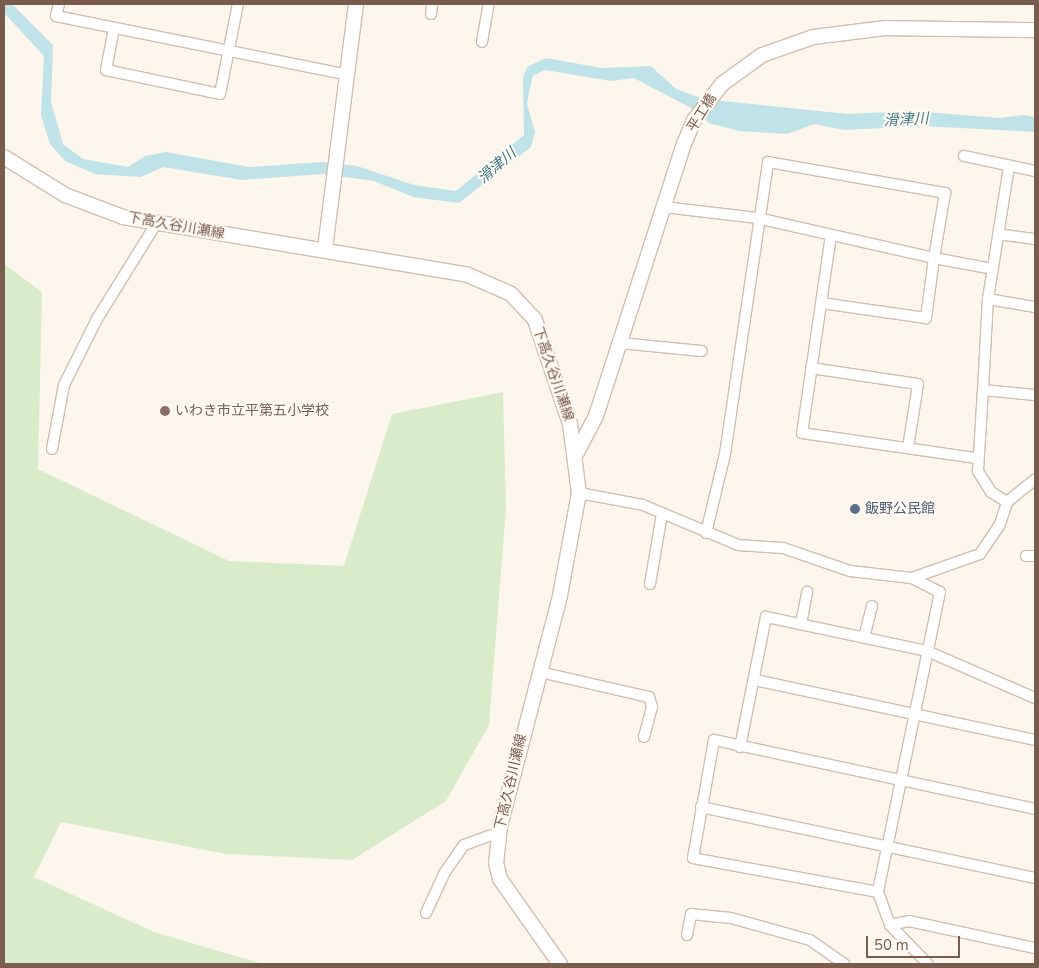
<!DOCTYPE html>
<meta charset="utf-8">
<style>
body{margin:0}
#map{position:relative;width:1039px;height:968px;overflow:hidden;background:#fdf6ec;font-family:"Nunito Sans","Noto Sans JP",sans-serif}
div>[style]{position:absolute}
.green>*{inset:0;background:#d8ecc9}
.water>*{inset:0;background:#bfe3e8}
.roads{filter:drop-shadow(1px 0 #d1beb0) drop-shadow(-1px 0 #d1beb0) drop-shadow(0 1px #d1beb0) drop-shadow(0 -1px #d1beb0)}
.street>*{height:10px;margin:-5px;padding:0 5px;transform-origin:5px;border-radius:5px;background:#fff}
.secondary>*{height:14px;margin:-7px;padding:0 7px;transform-origin:7px;border-radius:7px;background:#fff}
.dots>*{width:14px;height:14px;translate:-50% -50%;box-sizing:border-box;border:2px solid #fffaf3;border-radius:50%}
span{translate:-50% -50%;white-space:nowrap;text-align:center;line-height:1.15;-webkit-text-stroke:4px #fffaf3;paint-order:stroke}
.street-label{font-size:14px;color:#7a5c4d}
.education-label{font-size:14px;color:#785e54}
.left{translate:0 -50%;text-align:left}
.service-label{font-size:14px;color:#4e5e75}
.water-label{font-size:15px;color:#437c86;font-style:italic}
.frame{position:absolute;inset:0;border:5px solid #7a5c4d;pointer-events:none}
.scale{position:absolute;left:866px;top:936px;width:94px;height:22px;box-sizing:border-box;border:2px solid #7a5c4d;border-top:0;padding-left:6px;font-size:15px;line-height:18px;white-space:nowrap;color:#7a5c4d;-webkit-text-stroke:4px #fffaf3;paint-order:stroke}
</style>
<div id="map">
<div class="green">
<i style="clip-path:polygon(4px 264px,42px 292px,38px 469px,229px 561px,344px 566px,392px 414px,503px 392px,506px 508px,489px 725px,446px 801px,352px 860px,226px 854px,61px 822px,34px 877px,154px 932px,263px 964px,4px 964px)"></i>
</div>
<div class="water">
<i style="clip-path:polygon(4px 4px,12px 4px,53px 45px,51px 102px,63px 144px,83px 159px,128px 167px,145px 156px,166px 152px,249px 167px,322px 162px,357px 166px,414px 185px,456px 191px,524px 135px,523px 78px,527px 67px,546px 58px,602px 68px,651px 66px,676px 89px,704px 99px,847px 114px,913px 111px,999px 118px,1024px 115px,1035px 117px,1035px 132px,923px 126px,844px 130px,814px 124px,787px 134px,739px 131px,709px 123px,691px 108px,634px 78px,611px 81px,545px 70px,533px 76px,530px 88px,527px 104px,535px 132px,531px 147px,459px 203px,413px 197px,374px 181px,323px 174px,242px 180px,163px 167px,141px 177px,95px 174px,65px 161px,50px 144px,41px 115px,44px 56px,4px 13px)"></i>
</div>
<div class="roads">
<div class="street">
<i style="left:59px;top:4px;width:12px;rotate:104deg"></i>
<i style="left:56px;top:16px;width:298px;rotate:11.4deg"></i>
<i style="left:431px;top:14px;width:10px;rotate:-84deg"></i>
<i style="left:114px;top:28px;width:43px;rotate:100.8deg"></i>
<i style="left:106px;top:70px;width:116px;rotate:11.9deg"></i>
<i style="left:220px;top:94px;width:92px;rotate:-78.7deg"></i>
<i style="left:482px;top:42px;width:39px;rotate:-80deg"></i>
<i style="left:964px;top:156px;width:73px;rotate:11.9deg"></i>
<i style="left:664px;top:207px;width:94px;rotate:6.7deg"></i>
<i style="left:757px;top:218px;width:181px;rotate:12.7deg"></i>
<i style="left:934px;top:258px;width:61px;rotate:97.6deg"></i>
<i style="left:926px;top:318px;width:106px;rotate:-171.9deg"></i>
<i style="left:998px;top:234px;width:37px;rotate:8deg"></i>
<i style="left:831px;top:235px;width:200px;rotate:98.3deg"></i>
<i style="left:802px;top:433px;width:176px;rotate:8.2deg"></i>
<i style="left:988px;top:299px;width:48px;rotate:9.7deg"></i>
<i style="left:620px;top:343px;width:82px;rotate:5.6deg"></i>
<i style="left:811px;top:368px;width:108px;rotate:8.5deg"></i>
<i style="left:918px;top:384px;width:65px;rotate:98.9deg"></i>
<i style="left:983px;top:390px;width:91px;rotate:-86.9deg"></i>
<i style="left:988px;top:299px;width:135px;rotate:-81deg"></i>
<i style="left:52px;top:449px;width:65px;rotate:-79.4deg"></i>
<i style="left:64px;top:385px;width:74px;rotate:-63.4deg"></i>
<i style="left:97px;top:319px;width:112px;rotate:-58.2deg"></i>
<i style="left:579px;top:493px;width:65px;rotate:10.6deg"></i>
<i style="left:643px;top:505px;width:103px;rotate:22.8deg"></i>
<i style="left:738px;top:545px;width:45px;rotate:3.8deg"></i>
<i style="left:783px;top:548px;width:71px;rotate:18.9deg"></i>
<i style="left:850px;top:571px;width:62px;rotate:6.4deg"></i>
<i style="left:912px;top:578px;width:72px;rotate:-19.4deg"></i>
<i style="left:980px;top:554px;width:36px;rotate:-56deg"></i>
<i style="left:1000px;top:524px;width:23px;rotate:-72deg"></i>
<i style="left:1007px;top:502px;width:36px;rotate:-39deg"></i>
<i style="left:1007px;top:502px;width:19px;rotate:-148deg"></i>
<i style="left:991px;top:492px;width:25px;rotate:-122deg"></i>
<i style="left:978px;top:471px;width:81px;rotate:-86.5deg"></i>
<i style="left:983px;top:390px;width:52px;rotate:5.5deg"></i>
<i style="left:706px;top:533px;width:81px;rotate:-76.5deg"></i>
<i style="left:725px;top:454px;width:295px;rotate:-81.6deg"></i>
<i style="left:768px;top:162px;width:180px;rotate:9.9deg"></i>
<i style="left:945px;top:193px;width:66px;rotate:99.6deg"></i>
<i style="left:934px;top:258px;width:59px;rotate:10.7deg"></i>
<i style="left:1026px;top:556px;width:9px"></i>
<i style="left:912px;top:578px;width:31px;rotate:27deg"></i>
<i style="left:940px;top:592px;width:306px;rotate:101.7deg"></i>
<i style="left:878px;top:892px;width:35px;rotate:70deg"></i>
<i style="left:890px;top:925px;width:54px;rotate:45.7deg"></i>
<i style="left:650px;top:584px;width:71px;rotate:-80.3deg"></i>
<i style="left:801px;top:624px;width:33px;rotate:-79deg"></i>
<i style="left:864px;top:638px;width:33px;rotate:-76deg"></i>
<i style="left:540px;top:672px;width:112px;rotate:12.9deg"></i>
<i style="left:649px;top:697px;width:10px;rotate:73deg"></i>
<i style="left:652px;top:707px;width:31px;rotate:105deg"></i>
<i style="left:755px;top:680px;width:286px;rotate:12.1deg"></i>
<i style="left:740px;top:747px;width:133px;rotate:-78.7deg"></i>
<i style="left:766px;top:617px;width:165px;rotate:11.9deg"></i>
<i style="left:927px;top:651px;width:118px;rotate:23.5deg"></i>
<i style="left:701px;top:807px;width:341px;rotate:12deg"></i>
<i style="left:878px;top:892px;width:188px;rotate:-169.6deg"></i>
<i style="left:693px;top:858px;width:120px;rotate:-79.9deg"></i>
<i style="left:714px;top:740px;width:328px;rotate:12.1deg"></i>
<i style="left:426px;top:913px;width:45px;rotate:-65.1deg"></i>
<i style="left:445px;top:872px;width:33px;rotate:-55deg"></i>
<i style="left:464px;top:845px;width:37px;rotate:-20deg"></i>
<i style="left:890px;top:925px;width:19px;rotate:-12deg"></i>
<i style="left:909px;top:921px;width:129px;rotate:12.1deg"></i>
<i style="left:687px;top:935px;width:21px;rotate:-79deg"></i>
<i style="left:691px;top:914px;width:40px;rotate:5.7deg"></i>
<i style="left:731px;top:918px;width:82px;rotate:15.6deg"></i>
<i style="left:810px;top:940px;width:42px;rotate:35.2deg"></i>
</div>
<div class="secondary">
<i style="left:4px;top:157px;width:72px;rotate:31.9deg"></i>
<i style="left:65px;top:195px;width:62px;rotate:20.8deg"></i>
<i style="left:123px;top:217px;width:350px;rotate:9.5deg"></i>
<i style="left:468px;top:275px;width:47px;rotate:23.8deg"></i>
<i style="left:511px;top:294px;width:35px;rotate:47deg"></i>
<i style="left:535px;top:320px;width:110px;rotate:71.4deg"></i>
<i style="left:570px;top:424px;width:70px;rotate:82.6deg"></i>
<i style="left:579px;top:493px;width:105px;rotate:100.5deg"></i>
<i style="left:560px;top:596px;width:238px;rotate:104.6deg"></i>
<i style="left:500px;top:826px;width:37px;rotate:96deg"></i>
<i style="left:496px;top:863px;width:16px;rotate:76deg"></i>
<i style="left:500px;top:879px;width:104px;rotate:54.8deg"></i>
<i style="left:325px;top:249px;width:247px;rotate:-82.8deg"></i>
<i style="left:576px;top:454px;width:43px;rotate:-62.2deg"></i>
<i style="left:596px;top:416px;width:286px;rotate:-72.1deg"></i>
<i style="left:684px;top:144px;width:26px;rotate:-67deg"></i>
<i style="left:694px;top:120px;width:46px;rotate:-52.1deg"></i>
<i style="left:722px;top:84px;width:49px;rotate:-35.9deg"></i>
<i style="left:762px;top:55px;width:54px;rotate:-19.4deg"></i>
<i style="left:813px;top:37px;width:73px;rotate:-7.1deg"></i>
<i style="left:885px;top:28px;width:150px;rotate:0.8deg"></i>
</div>
</div>
<div class="dots">
<i style="left:165px;top:411px;background:#8d6e63"></i>
<i style="left:855px;top:509px;background:#5c6f8a"></i>
</div>
<div class="street-label">
<span style="left:702px;top:113px;rotate:-58deg">平工橋</span>
<span style="left:176px;top:226px;rotate:10deg">下高久谷川瀬線</span>
<span style="left:553px;top:374px;rotate:71deg">下高久谷川瀬線</span>
<span style="left:511px;top:782px;rotate:-77deg">下高久谷川瀬線</span>
</div>
<div class="education-label">
<span class="left" style="left:175px;top:411px">いわき市立平第五小学校</span>
</div>
<div class="service-label">
<span class="left" style="left:865px;top:509px">飯野公民館</span>
</div>
<div class="water-label">
<span style="left:906px;top:120px;rotate:-3deg">滑津川</span>
<span style="left:497px;top:166px;rotate:-41deg">滑津川</span>
</div>
<div class="frame"></div>
<div class="scale">50 m</div>
</div>
